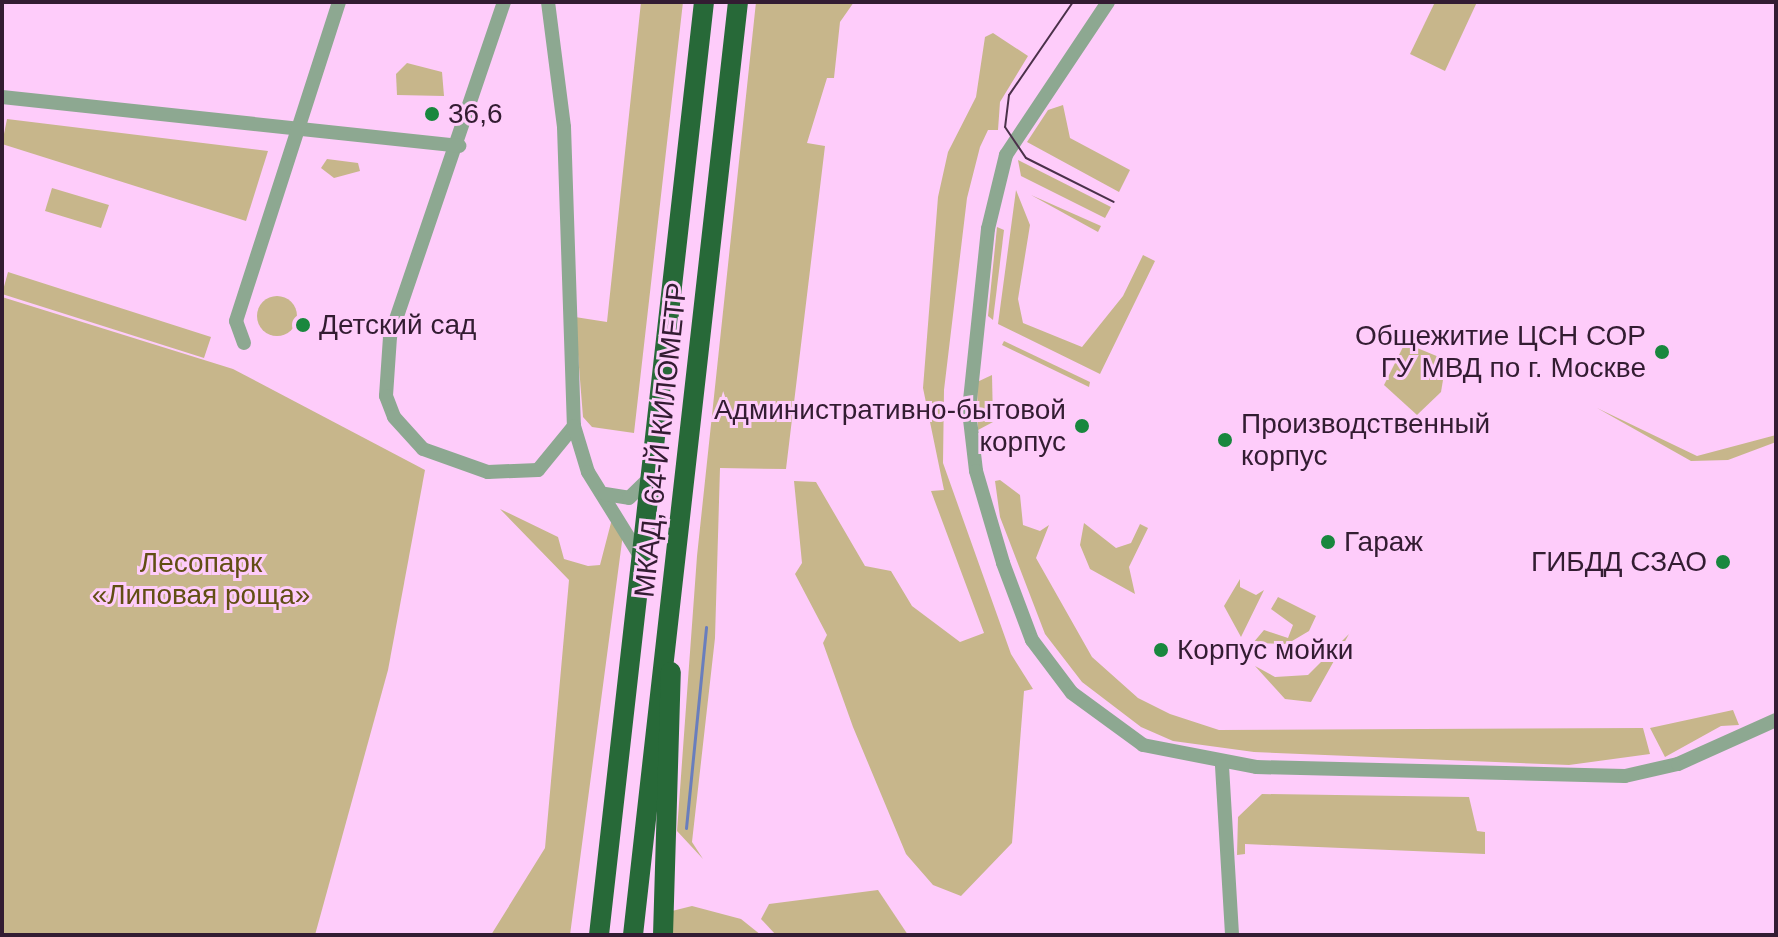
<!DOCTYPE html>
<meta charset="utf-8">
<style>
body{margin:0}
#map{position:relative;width:1778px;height:937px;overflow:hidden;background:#feccfa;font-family:Helvetica,sans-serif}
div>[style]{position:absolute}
.green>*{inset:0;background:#c7b68b}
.round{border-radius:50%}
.stream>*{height:3px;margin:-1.5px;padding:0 1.5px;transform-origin:1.5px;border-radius:1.5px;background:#697ebd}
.minor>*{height:14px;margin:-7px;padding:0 7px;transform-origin:7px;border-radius:7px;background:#8da891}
.highway>*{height:20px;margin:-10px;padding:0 10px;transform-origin:10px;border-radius:10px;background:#276938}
.tram>*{height:2px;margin:-1px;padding:0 1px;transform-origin:1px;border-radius:1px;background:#4b314a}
.dots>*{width:22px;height:22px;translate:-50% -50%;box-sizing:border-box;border:4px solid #feccfa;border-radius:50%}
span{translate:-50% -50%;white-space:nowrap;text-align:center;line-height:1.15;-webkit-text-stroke:6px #feccfa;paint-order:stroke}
.poi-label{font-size:28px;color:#331c32}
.left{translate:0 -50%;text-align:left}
.right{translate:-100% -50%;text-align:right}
.street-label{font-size:28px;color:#331c32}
.park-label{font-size:28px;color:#614e14}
.frame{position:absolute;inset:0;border:4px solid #331c32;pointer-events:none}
</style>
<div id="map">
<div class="green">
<i style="clip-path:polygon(641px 2px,683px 2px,634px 433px,592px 427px,583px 417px,575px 317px,607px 322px)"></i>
<i style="clip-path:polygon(756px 2px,854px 2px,840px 22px,834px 78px,827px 78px,807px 143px,825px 146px,786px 469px,720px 468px,715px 638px,692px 842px,703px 859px,677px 831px,697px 556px)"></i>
<i style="clip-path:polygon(1435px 2px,1477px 2px,1445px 71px,1410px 54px)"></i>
<i style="clip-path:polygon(993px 33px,1028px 56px,1000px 102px,998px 130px,988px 130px,980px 147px,967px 198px,944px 390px,943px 463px,1011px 654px,1033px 689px,1024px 691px,1012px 843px,961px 896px,933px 885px,906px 854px,853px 727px,823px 643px,827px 635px,795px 574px,802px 563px,794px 481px,816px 482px,865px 566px,891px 571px,912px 606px,960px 642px,984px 633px,931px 491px,944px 490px,923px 388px,938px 197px,948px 152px,976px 97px,985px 37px)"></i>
<i style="clip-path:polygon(407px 63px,442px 72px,444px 96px,397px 95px,396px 74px)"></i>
<i style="clip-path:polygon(1063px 105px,1070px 138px,1130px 170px,1119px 192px,1027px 142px,1048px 110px)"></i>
<i style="clip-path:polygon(7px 119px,268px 151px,246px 221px,2px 144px)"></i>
<i style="clip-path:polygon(327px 159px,358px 163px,360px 171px,334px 178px,321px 168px)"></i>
<i style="clip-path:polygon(1018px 160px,1111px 207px,1105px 218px,1021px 176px)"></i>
<i style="clip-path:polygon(52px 188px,109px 205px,101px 228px,45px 211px)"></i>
<i style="clip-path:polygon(1016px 190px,1030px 225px,1018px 299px,1023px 323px,1082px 347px,1123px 296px,1143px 255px,1155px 261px,1100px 374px,998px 324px)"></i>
<i style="clip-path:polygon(1031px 195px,1101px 226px,1098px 232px)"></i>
<i style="clip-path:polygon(997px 227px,1004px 230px,993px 320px,988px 316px)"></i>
<i style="clip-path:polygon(8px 272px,211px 337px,204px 358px,2px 294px)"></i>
<i class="round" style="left:257px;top:296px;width:40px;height:40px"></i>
<i style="clip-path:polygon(2px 297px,233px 369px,425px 470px,388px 670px,315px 935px,2px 935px)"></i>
<i style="clip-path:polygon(1004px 341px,1090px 382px,1089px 387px,1002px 345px)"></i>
<i style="clip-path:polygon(1405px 343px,1439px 357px,1445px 368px,1441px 392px,1417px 415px,1384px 385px)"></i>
<i style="clip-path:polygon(992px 375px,993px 422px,978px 430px,977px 382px)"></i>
<i style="clip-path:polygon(1597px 408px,1697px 456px,1776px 435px,1776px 442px,1728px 460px,1691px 461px)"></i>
<i style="clip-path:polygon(1000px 480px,1020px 495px,1023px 525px,1040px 531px,1049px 525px,1036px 558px,1092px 657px,1138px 698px,1170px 714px,1219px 730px,1643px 728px,1650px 754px,1569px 765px,1254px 752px,1173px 741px,1141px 727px,1082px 682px,1045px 634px,1000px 517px,995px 481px)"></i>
<i style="clip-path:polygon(500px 509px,558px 537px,564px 559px,588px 566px,600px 565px,613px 515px,623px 534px,570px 935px,491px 935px,545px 848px,569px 580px)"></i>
<i style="clip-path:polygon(1084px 523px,1116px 548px,1131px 543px,1140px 524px,1148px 528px,1129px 567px,1135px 594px,1090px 569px,1080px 545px)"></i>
<i style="clip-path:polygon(1240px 579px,1240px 587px,1256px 595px,1264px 590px,1241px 637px,1224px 606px)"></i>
<i style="clip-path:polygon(1278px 597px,1316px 616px,1309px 631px,1287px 644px,1253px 643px,1264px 630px,1288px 638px,1293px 625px,1271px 609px)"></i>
<i style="clip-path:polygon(1349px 634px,1311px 702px,1285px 699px,1255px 666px,1275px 677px,1308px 675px)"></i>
<i style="clip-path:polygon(1733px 710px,1739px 725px,1721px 726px,1665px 757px,1650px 728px)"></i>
<i style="clip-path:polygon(1262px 794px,1469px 797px,1477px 831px,1485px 832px,1485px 854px,1245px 844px,1245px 854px,1237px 855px,1238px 817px)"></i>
<i style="clip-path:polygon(878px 890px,908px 935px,776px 935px,761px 919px,769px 904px)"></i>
<i style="clip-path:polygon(692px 906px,741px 919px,761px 935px,670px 935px,672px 911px)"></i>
</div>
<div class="stream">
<i style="left:686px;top:828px;width:202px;rotate:-84.3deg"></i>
</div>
<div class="minor">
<i style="left:504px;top:2px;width:354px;rotate:108.8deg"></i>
<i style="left:390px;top:337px;width:59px;rotate:93.9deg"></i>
<i style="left:386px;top:396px;width:22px;rotate:69deg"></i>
<i style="left:394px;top:417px;width:43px;rotate:47.8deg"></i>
<i style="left:423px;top:449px;width:69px;rotate:19.5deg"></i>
<i style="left:488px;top:472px;width:50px;rotate:-2.3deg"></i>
<i style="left:538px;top:470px;width:57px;rotate:-50.7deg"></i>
<i style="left:548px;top:2px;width:126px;rotate:82.7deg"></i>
<i style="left:564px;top:127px;width:299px;rotate:88.1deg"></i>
<i style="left:574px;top:426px;width:48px;rotate:73.1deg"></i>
<i style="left:588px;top:472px;width:99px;rotate:58.2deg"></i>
<i style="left:1108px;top:2px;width:184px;rotate:123.7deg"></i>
<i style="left:1006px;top:155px;width:76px;rotate:103.7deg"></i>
<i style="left:988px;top:229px;width:183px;rotate:96deg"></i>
<i style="left:969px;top:411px;width:60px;rotate:83.3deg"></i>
<i style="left:976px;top:471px;width:96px;rotate:73.6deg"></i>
<i style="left:1003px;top:563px;width:82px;rotate:69.4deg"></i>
<i style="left:1032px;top:640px;width:66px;rotate:53deg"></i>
<i style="left:1072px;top:693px;width:88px;rotate:36.2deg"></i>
<i style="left:1143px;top:745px;width:115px;rotate:11deg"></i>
<i style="left:1256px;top:767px;width:369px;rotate:1.4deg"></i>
<i style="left:1625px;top:776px;width:54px;rotate:-12.8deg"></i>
<i style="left:1678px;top:764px;width:107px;rotate:-24.2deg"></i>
<i style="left:2px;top:97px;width:460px;rotate:6.1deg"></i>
<i style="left:244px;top:343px;width:23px;rotate:-110deg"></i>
<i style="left:236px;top:321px;width:335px;rotate:-72.1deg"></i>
<i style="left:605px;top:494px;width:24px;rotate:9deg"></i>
<i style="left:629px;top:498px;width:29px;rotate:-44deg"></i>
<i style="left:1222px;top:766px;width:169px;rotate:86.6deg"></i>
</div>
<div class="highway">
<i style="left:599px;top:935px;width:939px;rotate:-83.58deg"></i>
<i style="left:633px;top:935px;width:939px;rotate:-83.58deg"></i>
<i style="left:663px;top:935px;width:263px;rotate:-88.3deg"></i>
</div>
<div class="tram">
<i style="left:1073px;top:2px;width:113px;rotate:124.5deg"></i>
<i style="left:1009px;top:95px;width:32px;rotate:97deg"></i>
<i style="left:1005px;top:127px;width:37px;rotate:56deg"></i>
<i style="left:1026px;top:158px;width:98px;rotate:26.6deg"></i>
</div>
<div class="dots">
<i style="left:432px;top:114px;background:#19873e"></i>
<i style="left:303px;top:325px;background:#19873e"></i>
<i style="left:1662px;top:352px;background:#19873e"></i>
<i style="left:1082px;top:426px;background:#19873e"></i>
<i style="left:1225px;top:440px;background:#19873e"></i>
<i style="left:1328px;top:542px;background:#19873e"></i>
<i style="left:1723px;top:562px;background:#19873e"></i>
<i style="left:1161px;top:650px;background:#19873e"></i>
</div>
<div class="poi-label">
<span class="left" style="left:448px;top:114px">36,6</span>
<span class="left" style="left:319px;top:325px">Детский сад</span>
<span class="right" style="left:1646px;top:352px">Общежитие ЦСН СОР<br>ГУ МВД по г. Москве</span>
<span class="right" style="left:1066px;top:426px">Административно-бытовой<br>корпус</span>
<span class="left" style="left:1241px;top:440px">Производственный<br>корпус</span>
<span class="left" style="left:1344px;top:542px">Гараж</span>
<span class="right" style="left:1707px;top:562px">ГИБДД СЗАО</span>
<span class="left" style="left:1177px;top:650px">Корпус мойки</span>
</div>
<div class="street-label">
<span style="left:661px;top:440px;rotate:-84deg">МКАД, 64-Й КИЛОМЕТР</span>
</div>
<div class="park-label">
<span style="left:201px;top:579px">Лесопарк<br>«Липовая роща»</span>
</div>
<div class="frame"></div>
</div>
